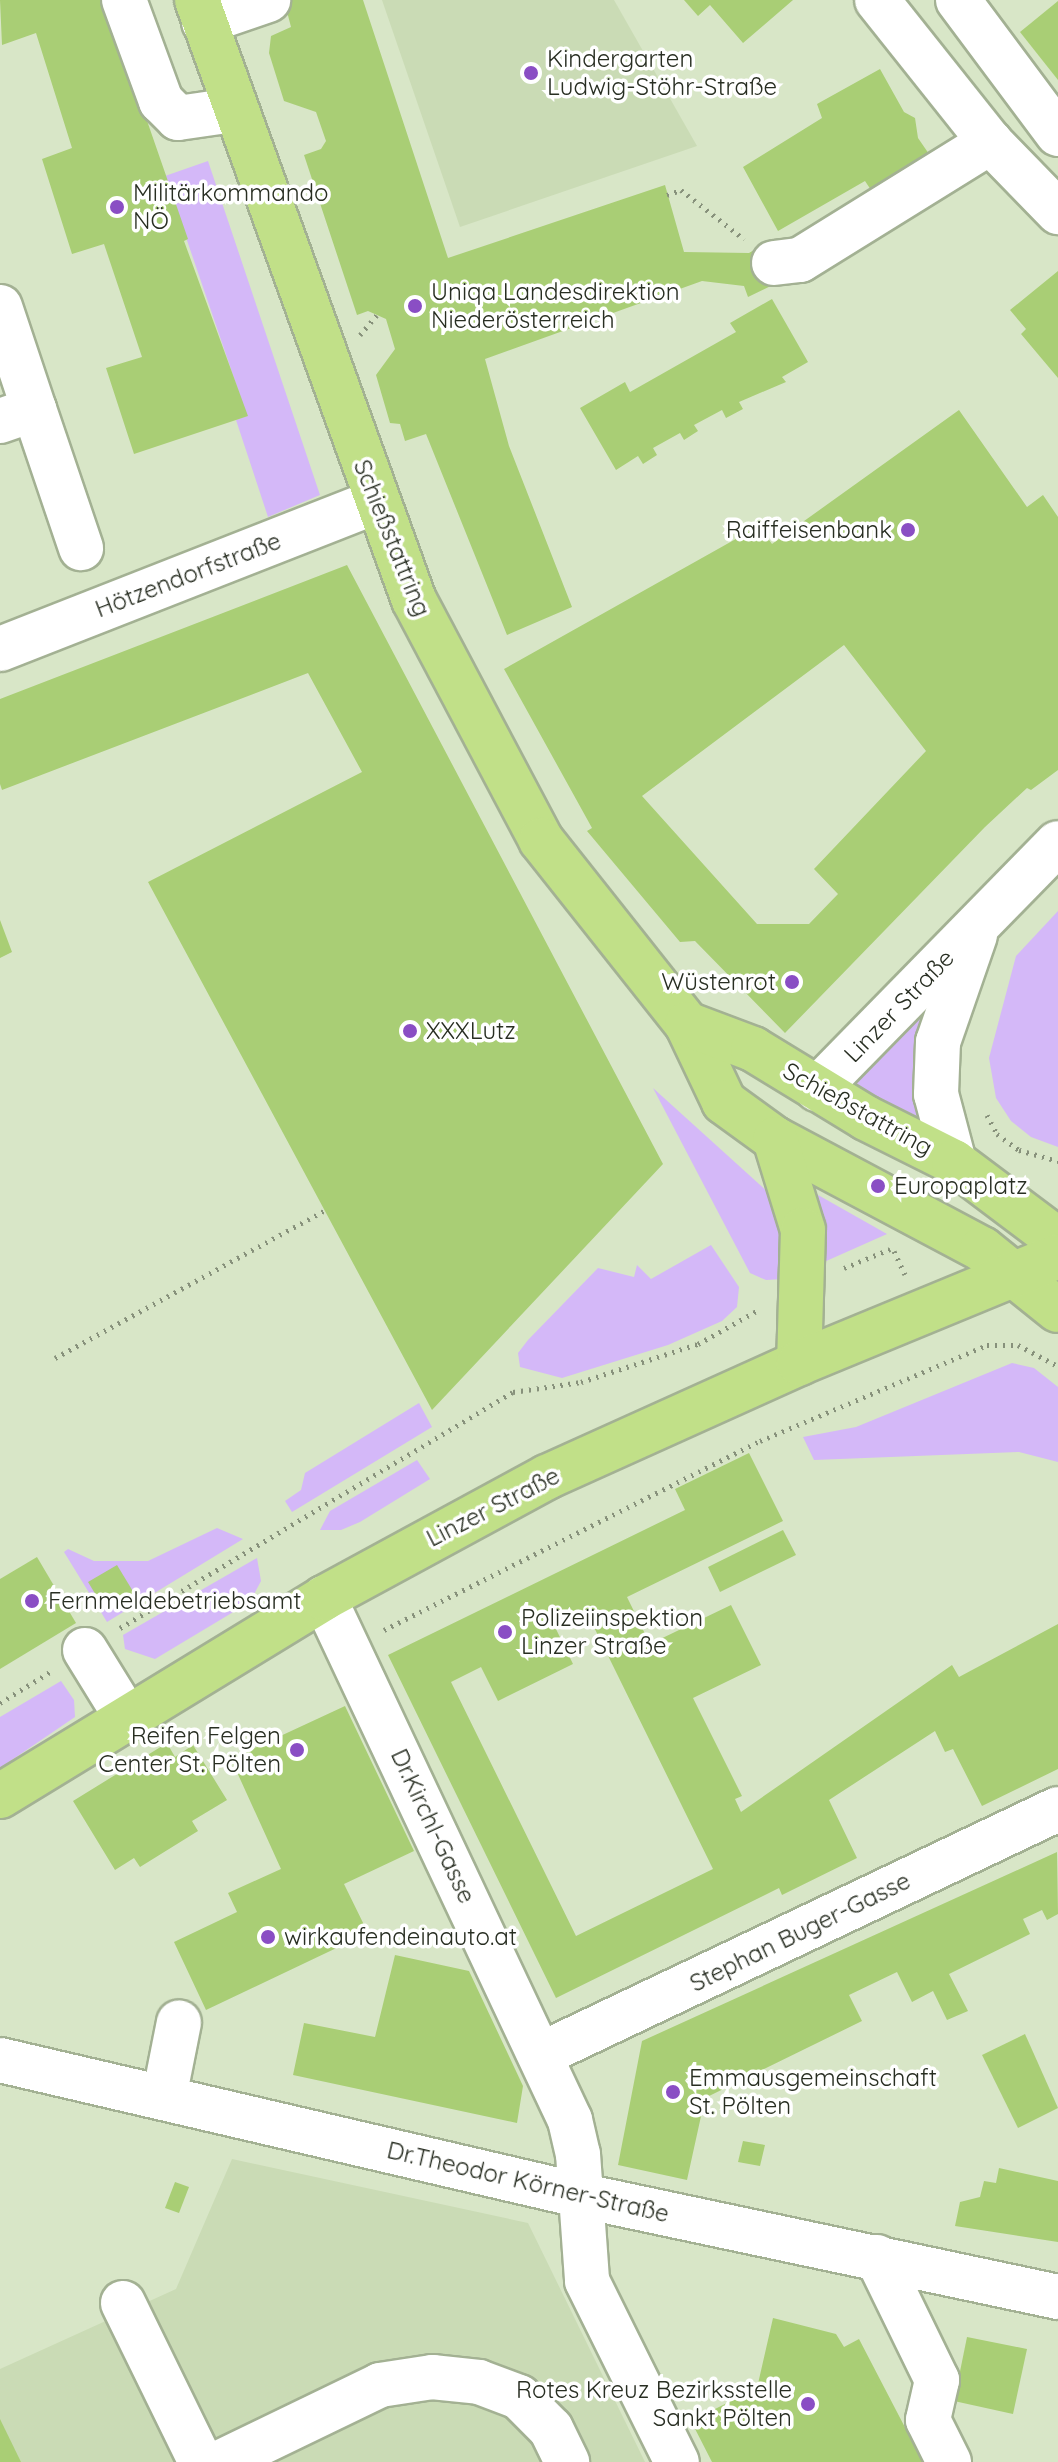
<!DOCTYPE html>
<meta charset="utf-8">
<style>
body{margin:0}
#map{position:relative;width:1058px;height:2462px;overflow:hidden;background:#d8e6c7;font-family:Quicksand,sans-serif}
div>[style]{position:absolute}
.built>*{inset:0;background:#cadbb5}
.green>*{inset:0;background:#d4b8f8}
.building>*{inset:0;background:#a9ce75}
.path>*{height:5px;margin-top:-2.5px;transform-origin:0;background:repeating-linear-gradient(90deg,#87917b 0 2px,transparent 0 8px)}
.roads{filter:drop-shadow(2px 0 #a3b193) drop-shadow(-2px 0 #a3b193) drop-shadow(0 2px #a3b193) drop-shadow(0 -2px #a3b193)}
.minor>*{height:44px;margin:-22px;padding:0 22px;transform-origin:22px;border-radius:22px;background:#fff}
.major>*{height:44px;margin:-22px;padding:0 22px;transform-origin:22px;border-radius:22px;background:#c1e088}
.dots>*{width:22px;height:22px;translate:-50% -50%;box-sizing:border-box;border:4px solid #fff;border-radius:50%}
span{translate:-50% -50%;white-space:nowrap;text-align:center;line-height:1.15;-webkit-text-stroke:7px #fff;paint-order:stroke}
.poi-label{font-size:24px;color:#282e22}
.left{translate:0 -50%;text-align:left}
.right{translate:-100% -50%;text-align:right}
.street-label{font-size:24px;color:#282e22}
</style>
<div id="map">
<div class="built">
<i style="clip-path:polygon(382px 0,614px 0,697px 146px,460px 227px)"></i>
<i style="clip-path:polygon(232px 2159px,528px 2223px,645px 2462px,0 2462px,0 2369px,176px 2289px)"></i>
</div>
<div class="green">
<i style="clip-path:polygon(208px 161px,320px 495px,268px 517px,236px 420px,247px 416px,165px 176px)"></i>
<i style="clip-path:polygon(1058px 911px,1058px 1147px,1031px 1137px,1011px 1121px,996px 1098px,989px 1058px,1016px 956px)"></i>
<i style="clip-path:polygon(909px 1014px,927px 1020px,926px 1125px,845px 1083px)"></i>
<i style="clip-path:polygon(653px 1088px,770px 1194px,780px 1215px,783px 1279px,766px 1280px,750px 1273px)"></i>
<i style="clip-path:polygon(811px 1191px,887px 1234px,815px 1266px)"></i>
<i style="clip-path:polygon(711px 1245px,739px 1287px,737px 1307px,722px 1321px,668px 1345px,562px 1378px,520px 1367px,518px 1353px,528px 1340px,598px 1268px,634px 1277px,637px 1265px,651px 1279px)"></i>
<i style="clip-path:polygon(1012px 1363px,1034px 1368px,1058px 1387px,1058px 1462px,1019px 1452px,814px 1460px,803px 1437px,856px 1427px)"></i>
<i style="clip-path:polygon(419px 1403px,432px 1427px,292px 1512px,285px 1501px,301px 1490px,305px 1473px)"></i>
<i style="clip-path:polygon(417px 1460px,430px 1479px,360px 1522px,341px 1530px,320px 1530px,330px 1511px)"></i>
<i style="clip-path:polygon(217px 1528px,243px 1539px,107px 1622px,64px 1552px,68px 1549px,94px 1561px,148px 1561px)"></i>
<i style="clip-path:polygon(257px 1558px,261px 1581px,250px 1602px,155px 1659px,125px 1649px,123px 1635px)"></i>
<i style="clip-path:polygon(61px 1681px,74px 1700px,75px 1717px,0 1768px,0 1717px)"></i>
</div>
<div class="building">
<i style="clip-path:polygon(0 0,110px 0,109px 11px,188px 239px,184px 241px,248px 416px,134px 454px,106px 368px,142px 357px,104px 244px,72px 254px,42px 159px,72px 148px,36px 33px,2px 45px)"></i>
<i style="clip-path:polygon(284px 0,363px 0,448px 258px,665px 185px,684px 252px,749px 253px,764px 244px,783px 280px,748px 297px,744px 286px,702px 281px,485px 359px,509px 446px,572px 607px,507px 635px,426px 434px,405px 441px,400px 424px,390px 423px,376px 375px,395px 349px,386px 319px,368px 311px,357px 315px,304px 155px,321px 149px,326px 141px,316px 112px,284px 101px,269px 53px,271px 36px,291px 27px)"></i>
<i style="clip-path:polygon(684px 0,793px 0,743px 43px,710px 5px,698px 16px)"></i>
<i style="clip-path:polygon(1058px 1px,1058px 80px,1020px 32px)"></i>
<i style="clip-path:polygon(880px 69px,904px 112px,915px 118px,918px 138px,929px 154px,871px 190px,865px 181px,778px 231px,743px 167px,822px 118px,817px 104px)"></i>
<i style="clip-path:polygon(1058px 271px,1058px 378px,1021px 334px,1026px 329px,1010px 310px)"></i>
<i style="clip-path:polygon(772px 299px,808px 362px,782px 377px,786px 382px,739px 402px,743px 409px,726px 418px,722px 410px,694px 425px,698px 431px,684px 440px,680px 433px,653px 448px,657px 455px,643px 464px,638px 456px,616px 470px,580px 408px,625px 382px,630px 392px,736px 332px,730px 323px)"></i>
<i style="clip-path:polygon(evenodd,959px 410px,1027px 507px,1043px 495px,1058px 517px,1058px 770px,1031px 790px,1027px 788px,985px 827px,785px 1033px,695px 941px,680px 942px,587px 831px,592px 828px,504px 669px,759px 526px,772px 544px,959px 410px,844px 645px,926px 751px,814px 869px,838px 894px,809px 924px,757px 924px,642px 796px,844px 645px)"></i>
<i style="clip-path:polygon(347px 565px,663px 1164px,432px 1410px,148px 882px,362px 772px,308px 673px,2px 790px,0 784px,0 699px)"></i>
<i style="clip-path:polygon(0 920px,12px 952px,0 958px)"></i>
<i style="clip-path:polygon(evenodd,749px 1453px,783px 1521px,627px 1597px,650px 1644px,731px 1605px,761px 1665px,693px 1698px,742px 1796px,735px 1799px,741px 1812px,952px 1665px,959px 1677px,1058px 1624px,1058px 1769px,982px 1806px,953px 1749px,945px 1752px,935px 1731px,829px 1800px,857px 1858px,782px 1895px,779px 1888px,556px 1998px,388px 1655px,685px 1510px,675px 1489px,749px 1453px,587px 1613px,713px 1869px,576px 1936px,451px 1682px,481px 1667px,498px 1701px,573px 1664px,556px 1629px,587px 1613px)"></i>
<i style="clip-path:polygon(783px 1530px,796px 1555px,720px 1592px,708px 1567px)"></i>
<i style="clip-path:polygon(37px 1557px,76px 1623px,0 1669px,0 1579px)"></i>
<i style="clip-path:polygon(117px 1565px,134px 1593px,105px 1610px,88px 1582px)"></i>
<i style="clip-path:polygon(345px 1706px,414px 1851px,344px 1884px,368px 1933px,206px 2010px,174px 1942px,237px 1912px,228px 1893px,281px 1869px,231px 1759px)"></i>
<i style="clip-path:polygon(167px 1743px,175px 1757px,193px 1745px,227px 1800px,192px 1821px,198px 1831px,140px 1867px,134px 1858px,115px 1870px,73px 1801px)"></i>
<i style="clip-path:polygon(1057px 1852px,1058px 1914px,1047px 1920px,1042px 1910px,1023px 1919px,1030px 1934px,949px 1974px,968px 2011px,947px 2020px,933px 1991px,912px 2002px,897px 1972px,849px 1995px,862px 2021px,705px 2098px,687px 2180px,618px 2165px,642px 2041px)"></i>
<i style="clip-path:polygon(395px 1955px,469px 1971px,523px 2086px,517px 2123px,293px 2075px,304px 2023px,375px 2037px)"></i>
<i style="clip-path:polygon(1025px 2034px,1058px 2108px,1018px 2128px,982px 2055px)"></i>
<i style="clip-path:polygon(743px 2141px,765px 2145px,760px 2166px,738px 2162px)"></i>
<i style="clip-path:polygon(999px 2168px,1058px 2181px,1058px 2242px,955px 2226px,960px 2202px,980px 2197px,984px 2181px,996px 2183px)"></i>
<i style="clip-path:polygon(175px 2182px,189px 2187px,179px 2213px,165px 2208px)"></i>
<i style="clip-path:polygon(773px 2318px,836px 2334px,844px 2347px,859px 2339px,923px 2462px,712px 2462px,691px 2421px,757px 2388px)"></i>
<i style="clip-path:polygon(967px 2337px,1027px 2349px,1013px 2414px,954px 2401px)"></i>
<i style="clip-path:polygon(0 2419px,21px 2462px,0 2462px)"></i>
</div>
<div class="path">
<i style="left:667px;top:195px;width:15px;rotate:-20deg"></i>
<i style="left:681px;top:190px;width:80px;rotate:37.9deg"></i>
<i style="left:360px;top:335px;width:26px;rotate:-50deg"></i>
<i style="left:987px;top:1115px;width:21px;rotate:62deg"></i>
<i style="left:997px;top:1134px;width:27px;rotate:36deg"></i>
<i style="left:1019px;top:1150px;width:41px;rotate:15.8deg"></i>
<i style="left:894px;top:1251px;width:26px;rotate:65deg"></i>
<i style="left:844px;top:1268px;width:50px;rotate:-22.4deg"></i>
<i style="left:55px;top:1358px;width:307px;rotate:-28.7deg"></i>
<i style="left:120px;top:1628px;width:458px;rotate:-31deg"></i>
<i style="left:513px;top:1392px;width:69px;rotate:-8.4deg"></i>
<i style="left:581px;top:1382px;width:123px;rotate:-18deg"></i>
<i style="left:698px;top:1344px;width:71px;rotate:-29.4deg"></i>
<i style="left:384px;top:1630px;width:421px;rotate:-26.7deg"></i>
<i style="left:760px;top:1441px;width:246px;rotate:-22.9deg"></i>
<i style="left:987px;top:1345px;width:31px"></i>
<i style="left:1018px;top:1345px;width:45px;rotate:27.7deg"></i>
<i style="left:0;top:1703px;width:59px;rotate:-31.8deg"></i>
</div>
<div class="roads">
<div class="minor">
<i style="left:124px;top:0;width:108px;rotate:69.9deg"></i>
<i style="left:161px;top:101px;width:24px;rotate:45deg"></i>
<i style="left:178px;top:118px;width:56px;rotate:-8.3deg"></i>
<i style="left:877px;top:0;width:181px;rotate:51.5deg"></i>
<i style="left:990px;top:142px;width:98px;rotate:45.8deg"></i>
<i style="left:958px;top:0;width:167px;rotate:53.3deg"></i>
<i style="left:204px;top:22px;width:68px;rotate:-19deg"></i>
<i style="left:774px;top:263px;width:26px;rotate:-7deg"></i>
<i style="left:800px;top:260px;width:224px;rotate:-31.8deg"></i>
<i style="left:0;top:307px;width:108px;rotate:71.6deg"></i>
<i style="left:0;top:421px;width:36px;rotate:-19deg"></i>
<i style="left:34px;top:409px;width:147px;rotate:71.3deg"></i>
<i style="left:0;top:649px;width:404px;rotate:-21.4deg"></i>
<i style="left:817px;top:1089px;width:344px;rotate:-45.6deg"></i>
<i style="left:954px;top:1162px;width:70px;rotate:-104.8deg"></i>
<i style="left:936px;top:1094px;width:52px;rotate:-87.8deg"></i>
<i style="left:938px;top:1042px;width:113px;rotate:-70.9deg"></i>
<i style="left:324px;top:1598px;width:577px;rotate:64.77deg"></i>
<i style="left:570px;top:2120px;width:35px;rotate:77deg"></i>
<i style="left:578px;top:2154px;width:127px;rotate:85.9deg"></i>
<i style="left:587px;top:2281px;width:202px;rotate:63.6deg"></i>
<i style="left:85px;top:1650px;width:80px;rotate:58.3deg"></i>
<i style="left:542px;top:2054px;width:571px;rotate:-25.4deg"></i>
<i style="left:0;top:2060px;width:599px;rotate:13.13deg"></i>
<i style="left:583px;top:2196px;width:486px;rotate:12deg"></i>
<i style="left:164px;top:2098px;width:77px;rotate:-78.8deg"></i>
<i style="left:877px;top:2257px;width:137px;rotate:64deg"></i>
<i style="left:937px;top:2380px;width:41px;rotate:102.7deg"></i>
<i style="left:928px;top:2420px;width:47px;rotate:63.4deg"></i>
<i style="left:123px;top:2303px;width:177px;rotate:63.9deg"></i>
<i style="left:221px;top:2462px;width:177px;rotate:-25.8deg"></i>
<i style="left:380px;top:2385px;width:53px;rotate:-8.7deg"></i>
<i style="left:432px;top:2377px;width:47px;rotate:6.1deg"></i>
<i style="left:479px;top:2382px;width:43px;rotate:20.6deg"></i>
<i style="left:519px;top:2397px;width:45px;rotate:45deg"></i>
<i style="left:551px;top:2429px;width:37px;rotate:64deg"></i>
</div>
<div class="major">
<i style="left:197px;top:0;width:638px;rotate:70.12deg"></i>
<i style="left:414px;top:600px;width:272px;rotate:62.1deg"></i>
<i style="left:541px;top:840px;width:235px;rotate:51.6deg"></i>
<i style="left:687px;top:1024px;width:86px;rotate:64.6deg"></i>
<i style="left:724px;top:1102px;width:63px;rotate:36deg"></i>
<i style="left:775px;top:1139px;width:234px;rotate:28deg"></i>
<i style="left:982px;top:1249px;width:97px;rotate:38.8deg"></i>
<i style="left:687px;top:1024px;width:71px;rotate:20.7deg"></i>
<i style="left:753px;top:1049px;width:132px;rotate:31.4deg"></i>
<i style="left:866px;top:1118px;width:98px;rotate:26.6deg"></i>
<i style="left:954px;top:1162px;width:130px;rotate:36.9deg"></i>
<i style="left:775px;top:1139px;width:95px;rotate:72.9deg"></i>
<i style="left:803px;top:1230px;width:133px;rotate:91.7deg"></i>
<i style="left:0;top:1796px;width:380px;rotate:-31.4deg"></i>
<i style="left:324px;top:1598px;width:254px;rotate:-28.5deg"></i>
<i style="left:547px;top:1477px;width:277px;rotate:-24.3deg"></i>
<i style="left:799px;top:1363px;width:280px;rotate:-22.4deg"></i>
</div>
</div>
<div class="dots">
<i style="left:531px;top:73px;background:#8a4ec4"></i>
<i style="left:117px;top:207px;background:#8a4ec4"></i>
<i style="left:415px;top:306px;background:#8a4ec4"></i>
<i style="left:908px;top:530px;background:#8a4ec4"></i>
<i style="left:792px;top:982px;background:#8a4ec4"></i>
<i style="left:410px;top:1031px;background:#8a4ec4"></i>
<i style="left:878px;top:1186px;background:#8a4ec4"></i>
<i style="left:32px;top:1601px;background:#8a4ec4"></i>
<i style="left:505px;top:1632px;background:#8a4ec4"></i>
<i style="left:297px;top:1750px;background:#8a4ec4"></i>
<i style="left:268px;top:1937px;background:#8a4ec4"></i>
<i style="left:673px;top:2092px;background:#8a4ec4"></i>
<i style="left:808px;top:2404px;background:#8a4ec4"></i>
</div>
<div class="poi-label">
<span class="left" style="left:547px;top:73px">Kindergarten<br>Ludwig-Stöhr-Straße</span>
<span class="left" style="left:133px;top:207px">Militärkommando<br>NÖ</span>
<span class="left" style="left:431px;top:306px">Uniqa Landesdirektion<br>Niederösterreich</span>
<span class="right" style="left:892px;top:530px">Raiffeisenbank</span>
<span class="right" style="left:776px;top:982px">Wüstenrot</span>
<span class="left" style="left:426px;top:1031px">XXXLutz</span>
<span class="left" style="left:894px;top:1186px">Europaplatz</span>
<span class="left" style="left:48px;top:1601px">Fernmeldebetriebsamt</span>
<span class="left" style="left:521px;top:1632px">Polizeiinspektion<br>Linzer Straße</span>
<span class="right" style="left:281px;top:1750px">Reifen Felgen<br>Center St. Pölten</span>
<span class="left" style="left:284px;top:1937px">wirkaufendeinauto.at</span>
<span class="left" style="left:689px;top:2092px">Emmausgemeinschaft<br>St. Pölten</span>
<span class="right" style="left:792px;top:2404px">Rotes Kreuz Bezirksstelle<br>Sankt Pölten</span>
</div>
<div class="street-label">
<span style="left:392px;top:538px;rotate:68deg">Schießstattring</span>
<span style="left:188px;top:575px;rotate:-21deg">Hötzendorfstraße</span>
<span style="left:899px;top:1006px;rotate:-46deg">Linzer Straße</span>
<span style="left:858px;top:1109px;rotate:29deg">Schießstattring</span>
<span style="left:493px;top:1507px;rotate:-27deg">Linzer Straße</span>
<span style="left:433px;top:1826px;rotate:65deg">Dr.Kirchl-Gasse</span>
<span style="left:800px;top:1932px;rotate:-26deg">Stephan Buger-Gasse</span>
<span style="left:528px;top:2182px;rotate:13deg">Dr.Theodor Körner-Straße</span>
</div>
</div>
